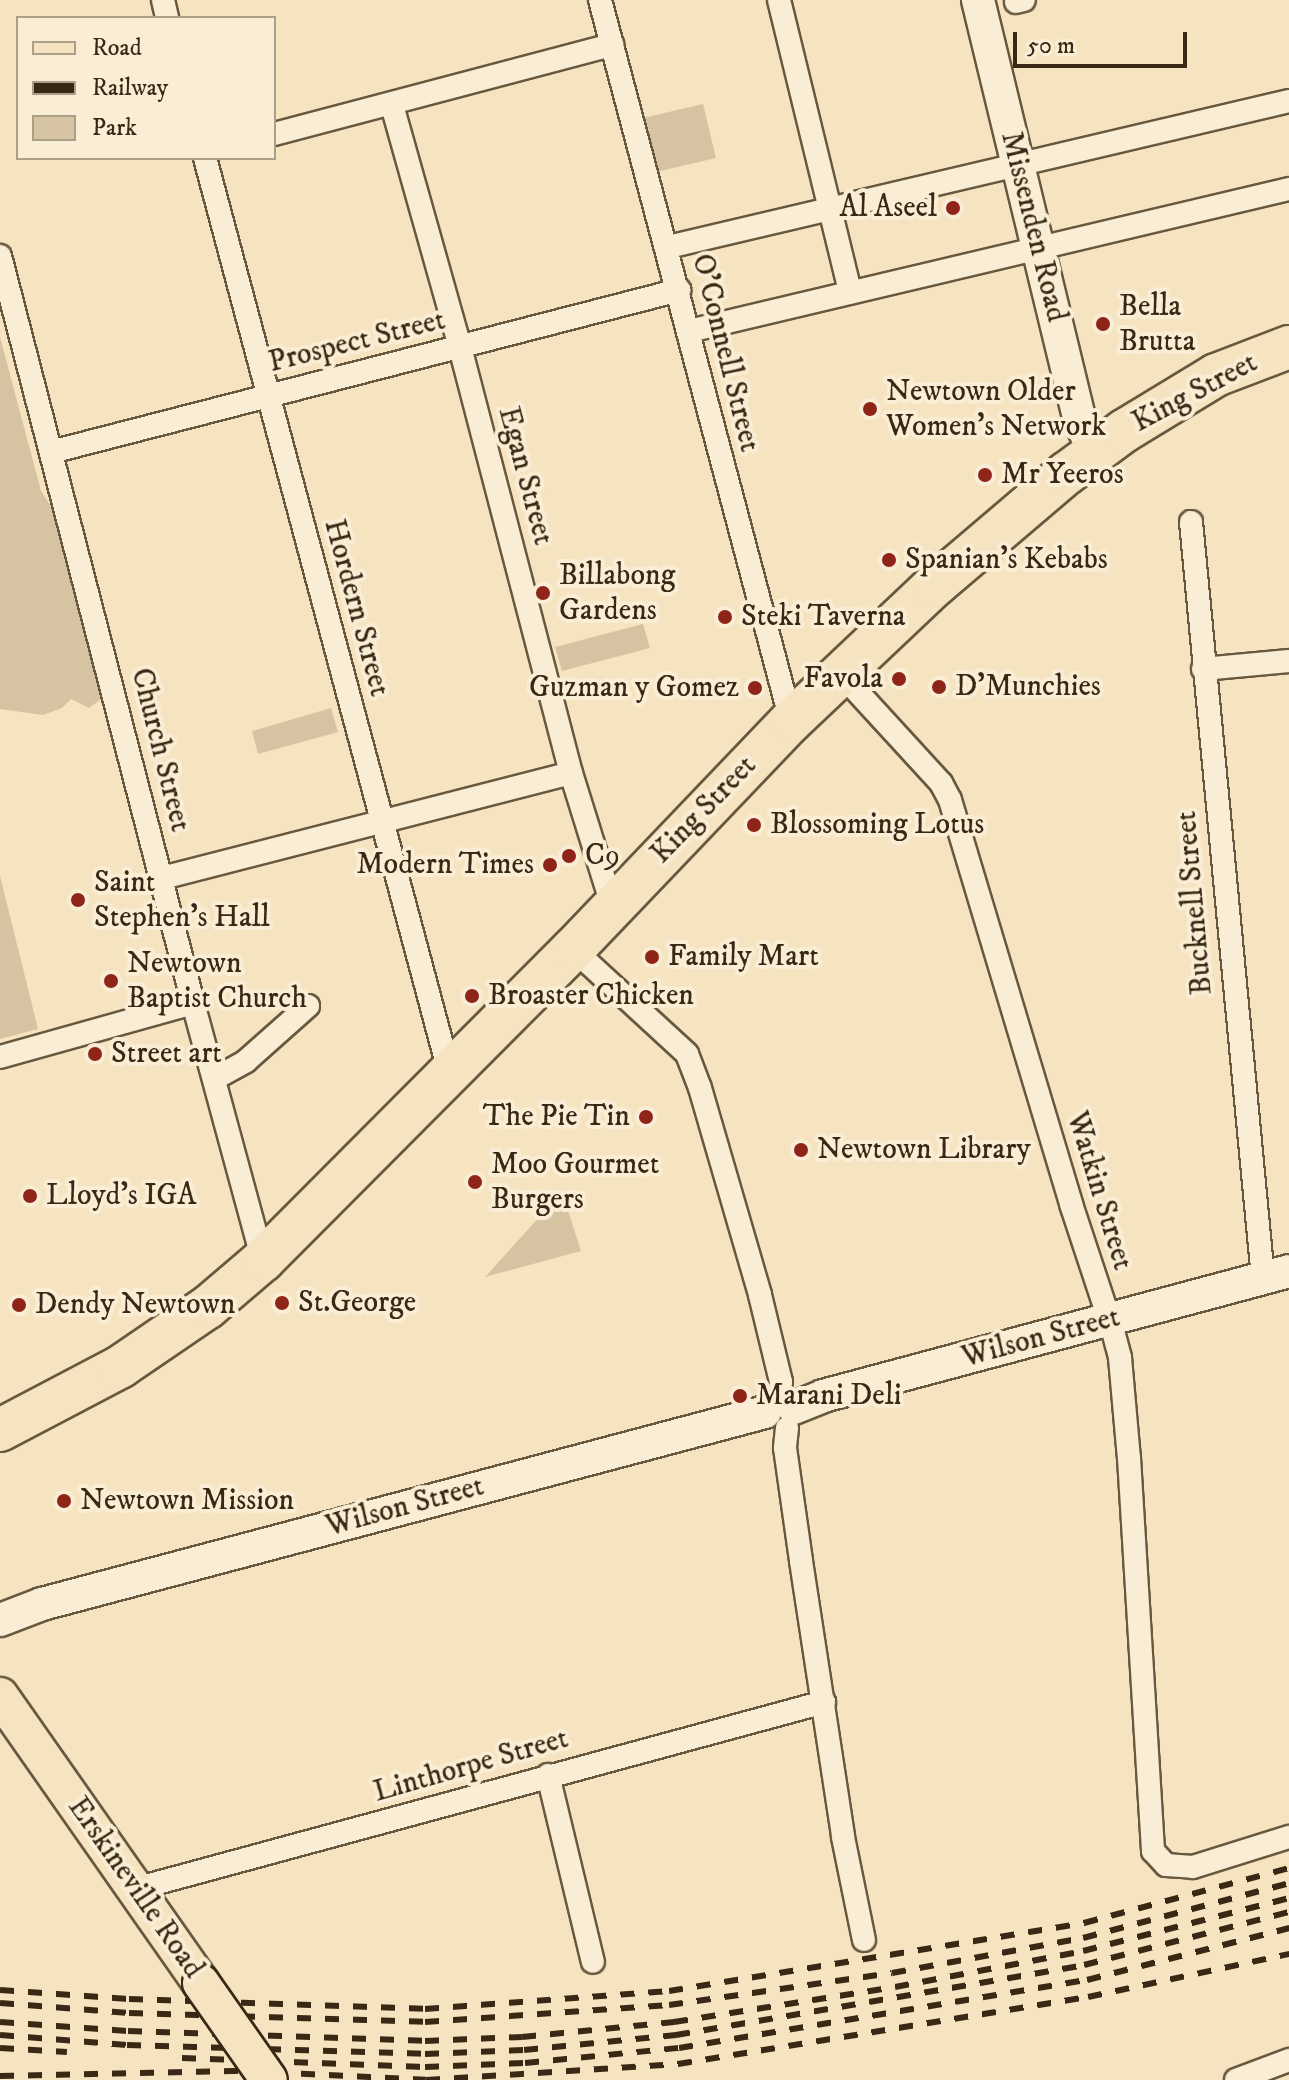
<!DOCTYPE html>
<meta charset="utf-8">
<style>
body{margin:0}
#map{position:relative;width:1289px;height:2080px;overflow:hidden;background:#f6e3bf;font-family:"IM FELL DW Pica",serif}
div>[style]{position:absolute}
.green>*{inset:0;background:#d6c3a2}
.roads{filter:drop-shadow(2px 0 #68583f) drop-shadow(-2px 0 #68583f) drop-shadow(0 2px #68583f) drop-shadow(0 -2px #68583f)}
.street>*{height:22px;margin:-11px;padding:0 11px;transform-origin:11px;border-radius:11px;background:#f9edd5}
.secondary>*{height:32px;margin:-16px;padding:0 16px;transform-origin:16px;border-radius:16px;background:#f9edd5}
.primary>*{height:36px;margin:-18px;padding:0 18px;transform-origin:18px;border-radius:18px;background:#f6e3bf}
.highway>*{height:42px;margin:-21px;padding:0 21px;transform-origin:21px;border-radius:21px;background:#f6e3bf}
.rail>*{height:6px;margin-top:-3px;transform-origin:0;background:repeating-linear-gradient(90deg,#392914 0 14px,transparent 0 28px)}
.bridges{filter:drop-shadow(2px 0 #392914) drop-shadow(-2px 0 #392914) drop-shadow(0 2px #392914) drop-shadow(0 -2px #392914)}
.primary-bridge>*{height:36px;margin:-18px;padding:0 18px;transform-origin:18px;border-radius:18px;background:#f6e3bf}
.dots>*{width:22px;height:22px;translate:-50% -50%;box-sizing:border-box;border:4px solid #f9edd5;border-radius:50%}
span{translate:-50% -50%;white-space:nowrap;text-align:center;line-height:1.15;-webkit-text-stroke:8px #f9edd5;paint-order:stroke}
.poi-label{font-size:30px;color:#392914}
.right{translate:-100% -50%;text-align:right}
.left{translate:0 -50%;text-align:left}
.street-label{font-size:30px;color:#392914}
.legend{position:absolute;left:16px;top:16px;width:260px;height:144px;box-sizing:border-box;background:#f9edd5;border:2px solid #ac9f88;margin:0;padding:10px 14px;list-style:none;font-size:24px;color:#392914}
.legend li{display:flex;align-items:center;gap:16px;height:40px}
.legend b{width:40px;border:2px solid #ac9f88}
.scale{position:absolute;left:1013px;top:32px;width:174px;height:36px;box-sizing:border-box;border:4px solid #392914;border-top:0;padding-left:10px;font-size:24px;line-height:28px;white-space:nowrap;color:#392914;-webkit-text-stroke:6px #f9edd5;paint-order:stroke}
</style>
<div id="map">
<div class="green">
<i style="clip-path:polygon(703px 104px,716px 158px,656px 172px,643px 118px)"></i>
<i style="clip-path:polygon(0 337px,41px 491px,51px 506px,104px 697px,89px 708px,71px 699px,62px 708px,43px 715px,0 709px)"></i>
<i style="clip-path:polygon(643px 624px,650px 648px,562px 671px,555px 647px)"></i>
<i style="clip-path:polygon(331px 708px,338px 732px,258px 754px,252px 731px)"></i>
<i style="clip-path:polygon(0 876px,38px 1029px,0 1039px)"></i>
<i style="clip-path:polygon(562px 1192px,581px 1251px,485px 1277px)"></i>
</div>
<div class="roads">
<div class="street">
<i style="left:163px;top:0;width:18px;rotate:77deg"></i>
<i style="left:600px;top:0;width:746px;rotate:75.16deg"></i>
<i style="left:779px;top:0;width:301px;rotate:76.3deg"></i>
<i style="left:1016px;top:2px;width:8px;rotate:-14deg"></i>
<i style="left:392px;top:105px;width:251px;rotate:74.3deg"></i>
<i style="left:460px;top:347px;width:440px;rotate:75.4deg"></i>
<i style="left:571px;top:773px;width:141px;rotate:72.7deg"></i>
<i style="left:274px;top:134px;width:350px;rotate:-14.8deg"></i>
<i style="left:205px;top:158px;width:949px;rotate:75.04deg"></i>
<i style="left:668px;top:247px;width:638px;rotate:-13.23deg"></i>
<i style="left:0;top:256px;width:772px;rotate:75.51deg"></i>
<i style="left:193px;top:1003px;width:266px;rotate:74.8deg"></i>
<i style="left:689px;top:331px;width:617px;rotate:-13.32deg"></i>
<i style="left:51px;top:452px;width:649px;rotate:-14.46deg"></i>
<i style="left:1191px;top:522px;width:759px;rotate:84.56deg"></i>
<i style="left:1203px;top:669px;width:86px;rotate:-5.3deg"></i>
<i style="left:842px;top:675px;width:147px;rotate:47.5deg"></i>
<i style="left:941px;top:783px;width:19px;rotate:62deg"></i>
<i style="left:950px;top:800px;width:422px;rotate:73.3deg"></i>
<i style="left:1071px;top:1204px;width:134px;rotate:71.7deg"></i>
<i style="left:1113px;top:1331px;width:28px;rotate:75deg"></i>
<i style="left:1120px;top:1358px;width:100px;rotate:84.9deg"></i>
<i style="left:1129px;top:1458px;width:394px;rotate:86.5deg"></i>
<i style="left:1153px;top:1851px;width:19px;rotate:47deg"></i>
<i style="left:1166px;top:1865px;width:27px;rotate:4deg"></i>
<i style="left:1193px;top:1867px;width:101px;rotate:-17.4deg"></i>
<i style="left:162px;top:878px;width:422px;rotate:-14.4deg"></i>
<i style="left:573px;top:949px;width:155px;rotate:42.6deg"></i>
<i style="left:687px;top:1054px;width:36px;rotate:69deg"></i>
<i style="left:700px;top:1088px;width:216px;rotate:73.8deg"></i>
<i style="left:760px;top:1295px;width:89px;rotate:76.4deg"></i>
<i style="left:781px;top:1382px;width:18px;rotate:96deg"></i>
<i style="left:0;top:1057px;width:200px;rotate:-15.6deg"></i>
<i style="left:214px;top:1079px;width:37px;rotate:-29deg"></i>
<i style="left:246px;top:1061px;width:83px;rotate:-41.6deg"></i>
<i style="left:787px;top:1428px;width:20px;rotate:96deg"></i>
<i style="left:785px;top:1448px;width:114px;rotate:81.9deg"></i>
<i style="left:801px;top:1561px;width:279px;rotate:81.3deg"></i>
<i style="left:843px;top:1837px;width:105px;rotate:78.5deg"></i>
<i style="left:548px;top:1775px;width:192px;rotate:76.5deg"></i>
<i style="left:135px;top:1889px;width:714px;rotate:-15.18deg"></i>
<i style="left:1236px;top:2080px;width:57px;rotate:-20.7deg"></i>
</div>
<div class="secondary">
<i style="left:978px;top:0;width:433px;rotate:76.4deg"></i>
<i style="left:1080px;top:421px;width:33px;rotate:65deg"></i>
<i style="left:794px;top:1408px;width:31px;rotate:-22deg"></i>
<i style="left:823px;top:1396px;width:482px;rotate:-15deg"></i>
<i style="left:0;top:1620px;width:45px;rotate:-20.9deg"></i>
<i style="left:42px;top:1604px;width:748px;rotate:-14.87deg"></i>
</div>
<div class="primary">
<i style="left:0;top:1696px;width:350px;rotate:55deg"></i>
</div>
<div class="highway">
<i style="left:0;top:1430px;width:136px;rotate:-27.7deg"></i>
<i style="left:120px;top:1367px;width:107px;rotate:-34.3deg"></i>
<i style="left:208px;top:1307px;width:72px;rotate:-40.5deg"></i>
<i style="left:263px;top:1260px;width:439px;rotate:-45.1deg"></i>
<i style="left:573px;top:949px;width:315px;rotate:-46.3deg"></i>
<i style="left:791px;top:721px;width:197px;rotate:-43.4deg"></i>
<i style="left:934px;top:586px;width:175px;rotate:-40.4deg"></i>
<i style="left:1067px;top:473px;width:71px;rotate:-36.4deg"></i>
<i style="left:1124px;top:431px;width:108px;rotate:-31.3deg"></i>
<i style="left:1216px;top:375px;width:78px;rotate:-21deg"></i>
</div>
</div>
<div class="rail">
<i style="left:0;top:1990px;width:129px;rotate:4deg"></i>
<i style="left:129px;top:1999px;width:296px;rotate:1.9deg"></i>
<i style="left:425px;top:2009px;width:245px;rotate:-4.2deg"></i>
<i style="left:669px;top:1991px;width:421px;rotate:-9.3deg"></i>
<i style="left:1084px;top:1923px;width:212px;rotate:-15deg"></i>
<i style="left:0;top:2003px;width:129px;rotate:4.4deg"></i>
<i style="left:129px;top:2013px;width:296px;rotate:1.7deg"></i>
<i style="left:425px;top:2022px;width:245px;rotate:-4deg"></i>
<i style="left:669px;top:2005px;width:225px;rotate:-8.2deg"></i>
<i style="left:892px;top:1973px;width:194px;rotate:-10.4deg"></i>
<i style="left:1083px;top:1938px;width:213px;rotate:-14.9deg"></i>
<i style="left:0;top:2022px;width:128px;rotate:4deg"></i>
<i style="left:128px;top:2031px;width:297px;rotate:1.9deg"></i>
<i style="left:425px;top:2041px;width:97px;rotate:-2.4deg"></i>
<i style="left:522px;top:2037px;width:153px;rotate:-5.6deg"></i>
<i style="left:674px;top:2022px;width:224px;rotate:-9deg"></i>
<i style="left:895px;top:1987px;width:191px;rotate:-10.8deg"></i>
<i style="left:1083px;top:1951px;width:213px;rotate:-14.4deg"></i>
<i style="left:0;top:2035px;width:127px;rotate:4.5deg"></i>
<i style="left:127px;top:2045px;width:298px;rotate:1.7deg"></i>
<i style="left:425px;top:2054px;width:99px;rotate:-2.3deg"></i>
<i style="left:524px;top:2050px;width:153px;rotate:-5.6deg"></i>
<i style="left:676px;top:2035px;width:414px;rotate:-9.7deg"></i>
<i style="left:1084px;top:1965px;width:212px;rotate:-14.5deg"></i>
<i style="left:0;top:2048px;width:67px;rotate:3.4deg"></i>
<i style="left:182px;top:2058px;width:243px;rotate:2.1deg"></i>
<i style="left:425px;top:2067px;width:100px;rotate:-2.3deg"></i>
<i style="left:525px;top:2063px;width:155px;rotate:-5.6deg"></i>
<i style="left:679px;top:2048px;width:414px;rotate:-9.5deg"></i>
<i style="left:1087px;top:1980px;width:209px;rotate:-14.4deg"></i>
<i style="left:0;top:2076px;width:245px;rotate:-1.2deg"></i>
<i style="left:245px;top:2071px;width:181px;rotate:2.8deg"></i>
<i style="left:426px;top:2080px;width:253px;rotate:-3.6deg"></i>
<i style="left:678px;top:2064px;width:415px;rotate:-9.3deg"></i>
<i style="left:1088px;top:1997px;width:206px;rotate:-12.1deg"></i>
</div>
<div class="bridges">
<div class="primary-bridge">
<i style="left:201px;top:1983px;width:118px;rotate:55deg"></i>
</div>
</div>
<div class="dots">
<i style="left:953px;top:208px;background:#8f2418"></i>
<i style="left:1103px;top:324px;background:#8f2418"></i>
<i style="left:870px;top:409px;background:#8f2418"></i>
<i style="left:985px;top:475px;background:#8f2418"></i>
<i style="left:889px;top:560px;background:#8f2418"></i>
<i style="left:543px;top:593px;background:#8f2418"></i>
<i style="left:725px;top:617px;background:#8f2418"></i>
<i style="left:899px;top:679px;background:#8f2418"></i>
<i style="left:939px;top:687px;background:#8f2418"></i>
<i style="left:755px;top:688px;background:#8f2418"></i>
<i style="left:754px;top:825px;background:#8f2418"></i>
<i style="left:569px;top:856px;background:#8f2418"></i>
<i style="left:550px;top:865px;background:#8f2418"></i>
<i style="left:78px;top:900px;background:#8f2418"></i>
<i style="left:652px;top:957px;background:#8f2418"></i>
<i style="left:111px;top:981px;background:#8f2418"></i>
<i style="left:472px;top:996px;background:#8f2418"></i>
<i style="left:95px;top:1054px;background:#8f2418"></i>
<i style="left:646px;top:1117px;background:#8f2418"></i>
<i style="left:801px;top:1150px;background:#8f2418"></i>
<i style="left:475px;top:1182px;background:#8f2418"></i>
<i style="left:30px;top:1196px;background:#8f2418"></i>
<i style="left:282px;top:1303px;background:#8f2418"></i>
<i style="left:19px;top:1305px;background:#8f2418"></i>
<i style="left:740px;top:1396px;background:#8f2418"></i>
<i style="left:64px;top:1501px;background:#8f2418"></i>
</div>
<div class="poi-label">
<span class="right" style="left:937px;top:208px">Al Aseel</span>
<span class="left" style="left:1119px;top:324px">Bella<br>Brutta</span>
<span class="left" style="left:886px;top:409px">Newtown Older<br>Women's Network</span>
<span class="left" style="left:1001px;top:475px">Mr Yeeros</span>
<span class="left" style="left:905px;top:560px">Spanian's Kebabs</span>
<span class="left" style="left:559px;top:593px">Billabong<br>Gardens</span>
<span class="left" style="left:741px;top:617px">Steki Taverna</span>
<span class="right" style="left:883px;top:679px">Favola</span>
<span class="left" style="left:955px;top:687px">D'Munchies</span>
<span class="right" style="left:739px;top:688px">Guzman y Gomez</span>
<span class="left" style="left:770px;top:825px">Blossoming Lotus</span>
<span class="left" style="left:585px;top:856px">C9</span>
<span class="right" style="left:534px;top:865px">Modern Times</span>
<span class="left" style="left:94px;top:900px">Saint<br>Stephen’s Hall</span>
<span class="left" style="left:668px;top:957px">Family Mart</span>
<span class="left" style="left:127px;top:981px">Newtown<br>Baptist Church</span>
<span class="left" style="left:488px;top:996px">Broaster Chicken</span>
<span class="left" style="left:111px;top:1054px">Street art</span>
<span class="right" style="left:630px;top:1117px">The Pie Tin</span>
<span class="left" style="left:817px;top:1150px">Newtown Library</span>
<span class="left" style="left:491px;top:1182px">Moo Gourmet<br>Burgers</span>
<span class="left" style="left:46px;top:1196px">Lloyd's IGA</span>
<span class="left" style="left:298px;top:1303px">St.George</span>
<span class="left" style="left:35px;top:1305px">Dendy Newtown</span>
<span class="left" style="left:756px;top:1396px">Marani Deli</span>
<span class="left" style="left:80px;top:1501px">Newtown Mission</span>
</div>
<div class="street-label">
<span style="left:1033px;top:227px;rotate:76deg">Missenden Road</span>
<span style="left:357px;top:342px;rotate:-14deg">Prospect Street</span>
<span style="left:725px;top:353px;rotate:76deg">O'Connell Street</span>
<span style="left:1195px;top:393px;rotate:-28deg">King Street</span>
<span style="left:525px;top:476px;rotate:75deg">Egan Street</span>
<span style="left:356px;top:608px;rotate:75deg">Hordern Street</span>
<span style="left:160px;top:750px;rotate:76deg">Church Street</span>
<span style="left:704px;top:810px;rotate:-46deg">King Street</span>
<span style="left:1195px;top:903px;rotate:-95deg">Bucknell Street</span>
<span style="left:1099px;top:1191px;rotate:73deg">Watkin Street</span>
<span style="left:1041px;top:1338px;rotate:-15deg">Wilson Street</span>
<span style="left:405px;top:1507px;rotate:-15deg">Wilson Street</span>
<span style="left:471px;top:1766px;rotate:-16deg">Linthorpe Street</span>
<span style="left:135px;top:1888px;rotate:55deg">Erskineville Road</span>
</div>
<ul class="legend">
<li><b style="height:10px;background:#f6e3bf"></b>Road</li>
<li><b style="height:10px;background:#392914"></b>Railway</li>
<li><b style="height:22px;background:#d6c3a2"></b>Park</li>
</ul>
<div class="scale">50 m</div>
</div>
